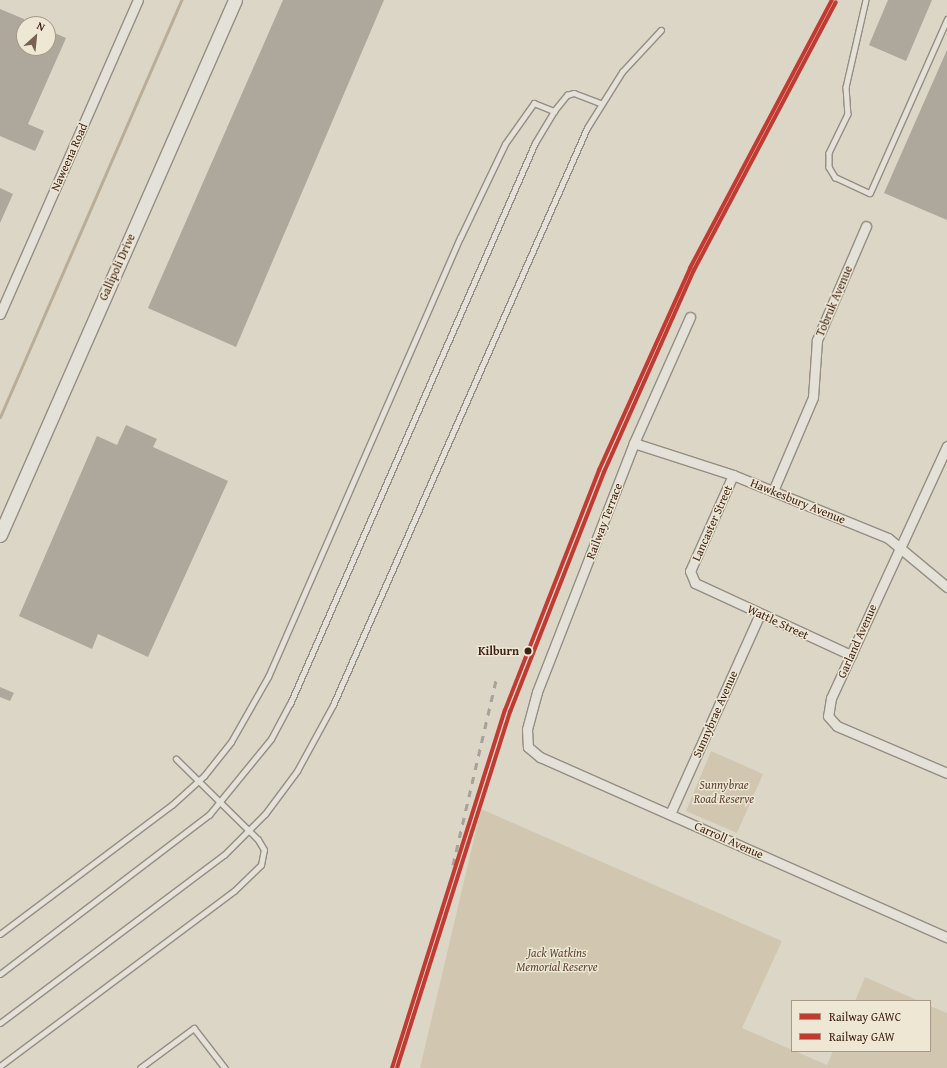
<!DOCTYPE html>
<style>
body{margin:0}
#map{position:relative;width:947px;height:1068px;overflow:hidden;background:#dbd6c6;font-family:"Gentium Book Plus",serif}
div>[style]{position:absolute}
.green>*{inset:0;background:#d1c7b1}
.stream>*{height:3px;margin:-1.5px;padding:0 1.5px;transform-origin:1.5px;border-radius:1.5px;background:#baad98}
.building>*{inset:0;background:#ada79c}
.roads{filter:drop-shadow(1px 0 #958d83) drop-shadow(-1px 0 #958d83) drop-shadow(0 1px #958d83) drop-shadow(0 -1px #958d83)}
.lane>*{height:4.5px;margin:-2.25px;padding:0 2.25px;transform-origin:2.25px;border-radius:2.25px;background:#e4e1d9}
.street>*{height:9px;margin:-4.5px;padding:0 4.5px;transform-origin:4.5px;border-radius:4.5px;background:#e4e1d9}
.secondary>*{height:13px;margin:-6.5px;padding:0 6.5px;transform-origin:6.5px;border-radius:6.5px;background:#e4e1d9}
.rail>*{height:3px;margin-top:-1.5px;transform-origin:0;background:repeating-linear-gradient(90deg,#a6a19a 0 7px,transparent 0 14px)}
.rail-1>*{height:4px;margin:-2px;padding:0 2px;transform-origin:2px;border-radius:2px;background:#c23b33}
.rail-2>*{height:4px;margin:-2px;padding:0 2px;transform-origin:2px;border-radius:2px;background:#c23b33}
.dots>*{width:11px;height:11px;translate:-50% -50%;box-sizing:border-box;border:2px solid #ede7d4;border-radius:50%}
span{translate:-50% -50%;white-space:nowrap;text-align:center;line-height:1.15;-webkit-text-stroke:3px #ede7d4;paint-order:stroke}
.street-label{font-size:12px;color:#3f2215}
.stop-label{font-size:12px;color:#3f2215;font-weight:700}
.right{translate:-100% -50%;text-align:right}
.park-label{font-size:12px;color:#614838;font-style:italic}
.legend{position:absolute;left:791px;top:1000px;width:140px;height:52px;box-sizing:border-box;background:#ede7d4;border:1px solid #a79888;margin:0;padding:5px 7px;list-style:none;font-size:12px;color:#3f2215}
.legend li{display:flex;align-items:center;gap:8px;height:20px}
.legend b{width:20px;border:1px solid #a79888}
.north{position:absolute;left:16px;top:16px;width:40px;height:40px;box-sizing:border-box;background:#ede7d4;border:1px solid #a79888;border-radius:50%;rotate:27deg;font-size:11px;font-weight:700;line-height:16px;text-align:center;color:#3f2215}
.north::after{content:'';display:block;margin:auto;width:14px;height:18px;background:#766153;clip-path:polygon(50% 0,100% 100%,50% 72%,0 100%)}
</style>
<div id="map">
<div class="green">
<i style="clip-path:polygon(711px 751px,763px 774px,737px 833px,686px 811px)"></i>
<i style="clip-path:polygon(481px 809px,782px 941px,742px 1028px,827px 1065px,833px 1051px,930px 1051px,930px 1006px,947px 1013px,947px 1068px,420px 1068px)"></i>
<i style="clip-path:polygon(865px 977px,919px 1001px,855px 1001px)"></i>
</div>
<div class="stream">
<i style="left:0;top:417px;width:455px;rotate:-66.5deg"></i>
</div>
<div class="building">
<i style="clip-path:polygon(283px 0,384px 0,236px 347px,148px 308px)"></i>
<i style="clip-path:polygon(888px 0,932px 0,906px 61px,869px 45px)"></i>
<i style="clip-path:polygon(0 9px,24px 19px,24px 48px,48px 48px,48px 30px,66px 38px,28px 124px,44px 131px,35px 151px,0 136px)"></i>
<i style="clip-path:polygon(947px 50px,947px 220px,884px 193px)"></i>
<i style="clip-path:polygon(0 188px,13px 194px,0 223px)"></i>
<i style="clip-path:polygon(126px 425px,157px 439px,153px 447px,228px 481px,148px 657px,98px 634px,92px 649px,19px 616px,97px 436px,117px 445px)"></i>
<i style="clip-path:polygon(0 687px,14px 693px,10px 701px,0 697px)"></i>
</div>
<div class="roads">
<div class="lane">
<i style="left:866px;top:0;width:89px;rotate:102.9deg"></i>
<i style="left:846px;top:87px;width:27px;rotate:86deg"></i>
<i style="left:848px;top:114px;width:43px;rotate:116deg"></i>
<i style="left:829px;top:153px;width:14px;rotate:90deg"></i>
<i style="left:829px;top:167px;width:12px;rotate:59deg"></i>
<i style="left:835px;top:177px;width:38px;rotate:25deg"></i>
<i style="left:870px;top:193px;width:190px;rotate:-66.1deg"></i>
<i style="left:0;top:934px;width:215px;rotate:-36.9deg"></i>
<i style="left:172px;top:805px;width:43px;rotate:-42.2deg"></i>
<i style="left:204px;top:776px;width:43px;rotate:-51.5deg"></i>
<i style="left:231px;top:742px;width:75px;rotate:-60.4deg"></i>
<i style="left:268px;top:677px;width:479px;rotate:-66.4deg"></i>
<i style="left:460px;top:238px;width:104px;rotate:-64.4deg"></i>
<i style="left:505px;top:144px;width:50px;rotate:-54.7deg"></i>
<i style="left:534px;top:103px;width:22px;rotate:22deg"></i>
<i style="left:554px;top:111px;width:21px;rotate:-51deg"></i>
<i style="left:567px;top:95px;width:7px;rotate:-16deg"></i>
<i style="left:574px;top:93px;width:28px;rotate:21deg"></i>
<i style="left:0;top:974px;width:263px;rotate:-37.3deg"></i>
<i style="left:209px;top:815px;width:98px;rotate:-50.8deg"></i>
<i style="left:271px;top:739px;width:40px;rotate:-62deg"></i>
<i style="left:290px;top:704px;width:612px;rotate:-66.41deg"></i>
<i style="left:535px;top:143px;width:37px;rotate:-59deg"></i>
<i style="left:0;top:1023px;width:280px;rotate:-36.9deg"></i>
<i style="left:224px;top:855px;width:58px;rotate:-45deg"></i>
<i style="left:265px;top:814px;width:54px;rotate:-53.3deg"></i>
<i style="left:297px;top:771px;width:75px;rotate:-61.4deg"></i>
<i style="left:333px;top:705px;width:630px;rotate:-66.24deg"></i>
<i style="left:587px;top:128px;width:66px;rotate:-58deg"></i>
<i style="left:622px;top:72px;width:57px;rotate:-47.1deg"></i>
<i style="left:0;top:1066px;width:292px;rotate:-36.8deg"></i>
<i style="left:234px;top:891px;width:37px;rotate:-44deg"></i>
<i style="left:261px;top:865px;width:15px;rotate:-79deg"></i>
<i style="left:264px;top:850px;width:12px;rotate:-121deg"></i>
<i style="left:258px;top:840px;width:115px;rotate:-135.4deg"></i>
<i style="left:140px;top:1068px;width:67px;rotate:-36.5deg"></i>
<i style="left:194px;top:1028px;width:51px;rotate:52.2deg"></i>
</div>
<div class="street">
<i style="left:0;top:314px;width:343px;rotate:-66.3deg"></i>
<i style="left:690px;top:317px;width:138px;rotate:114deg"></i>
<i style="left:634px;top:443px;width:267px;rotate:111.3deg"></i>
<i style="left:537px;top:692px;width:38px;rotate:105deg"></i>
<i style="left:527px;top:729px;width:18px;rotate:87deg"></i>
<i style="left:528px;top:747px;width:16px;rotate:40deg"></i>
<i style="left:540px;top:757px;width:445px;rotate:23.9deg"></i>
<i style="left:634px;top:443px;width:104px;rotate:17.9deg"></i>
<i style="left:733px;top:475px;width:167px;rotate:22.1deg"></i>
<i style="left:888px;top:538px;width:77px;rotate:39.7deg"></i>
<i style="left:947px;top:446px;width:277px;rotate:114.7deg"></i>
<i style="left:831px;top:698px;width:18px;rotate:99deg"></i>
<i style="left:828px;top:716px;width:13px;rotate:48deg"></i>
<i style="left:837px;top:726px;width:120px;rotate:23.1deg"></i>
<i style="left:733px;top:475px;width:105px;rotate:114.1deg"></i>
<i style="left:690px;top:571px;width:13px;rotate:67deg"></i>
<i style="left:695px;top:583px;width:172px;rotate:24.8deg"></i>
<i style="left:773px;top:491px;width:102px;rotate:-66.9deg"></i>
<i style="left:813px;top:397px;width:57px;rotate:-86deg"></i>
<i style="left:817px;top:340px;width:124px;rotate:-66.7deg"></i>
<i style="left:670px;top:814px;width:219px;rotate:-65.8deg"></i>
</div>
<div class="secondary">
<i style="left:0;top:535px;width:584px;rotate:-66.29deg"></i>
</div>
</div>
<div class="rail">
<i style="left:453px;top:865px;width:194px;rotate:-76.9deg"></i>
</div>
<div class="rail-1">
<i style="left:392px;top:1068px;width:375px;rotate:-72.5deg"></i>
<i style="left:505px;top:710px;width:258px;rotate:-68.6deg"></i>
<i style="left:599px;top:470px;width:222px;rotate:-65.7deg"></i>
<i style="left:690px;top:268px;width:303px;rotate:-62.1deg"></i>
</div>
<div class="rail-2">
<i style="left:397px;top:1068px;width:374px;rotate:-72.4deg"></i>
<i style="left:510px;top:712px;width:258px;rotate:-68.6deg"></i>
<i style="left:604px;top:472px;width:221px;rotate:-66deg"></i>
<i style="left:694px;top:270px;width:303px;rotate:-62.1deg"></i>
</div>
<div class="dots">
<i style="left:528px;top:651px;background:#3f2215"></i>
</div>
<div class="street-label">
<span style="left:69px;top:157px;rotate:-66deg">Naweena Road</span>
<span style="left:117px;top:267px;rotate:-66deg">Gallipoli Drive</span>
<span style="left:834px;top:301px;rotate:-67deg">Tobruk Avenue</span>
<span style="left:798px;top:501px;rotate:22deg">Hawkesbury Avenue</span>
<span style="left:604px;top:521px;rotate:-69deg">Railway Terrace</span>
<span style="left:712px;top:523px;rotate:-66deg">Lancaster Street</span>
<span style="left:778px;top:622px;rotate:25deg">Wattle Street</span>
<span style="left:857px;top:641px;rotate:-66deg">Garland Avenue</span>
<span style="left:715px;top:714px;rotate:-66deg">Sunnybrae Avenue</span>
<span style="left:729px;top:840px;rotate:24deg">Carroll Avenue</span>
</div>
<div class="stop-label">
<span class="right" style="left:519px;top:651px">Kilburn</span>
</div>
<div class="park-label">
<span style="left:724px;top:792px">Sunnybrae<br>Road Reserve</span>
<span style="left:557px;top:960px">Jack Watkins<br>Memorial Reserve</span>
</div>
<ul class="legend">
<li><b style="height:5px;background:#c23b33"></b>Railway GAWC</li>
<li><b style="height:5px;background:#c23b33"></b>Railway GAW</li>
</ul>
<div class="north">N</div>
</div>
